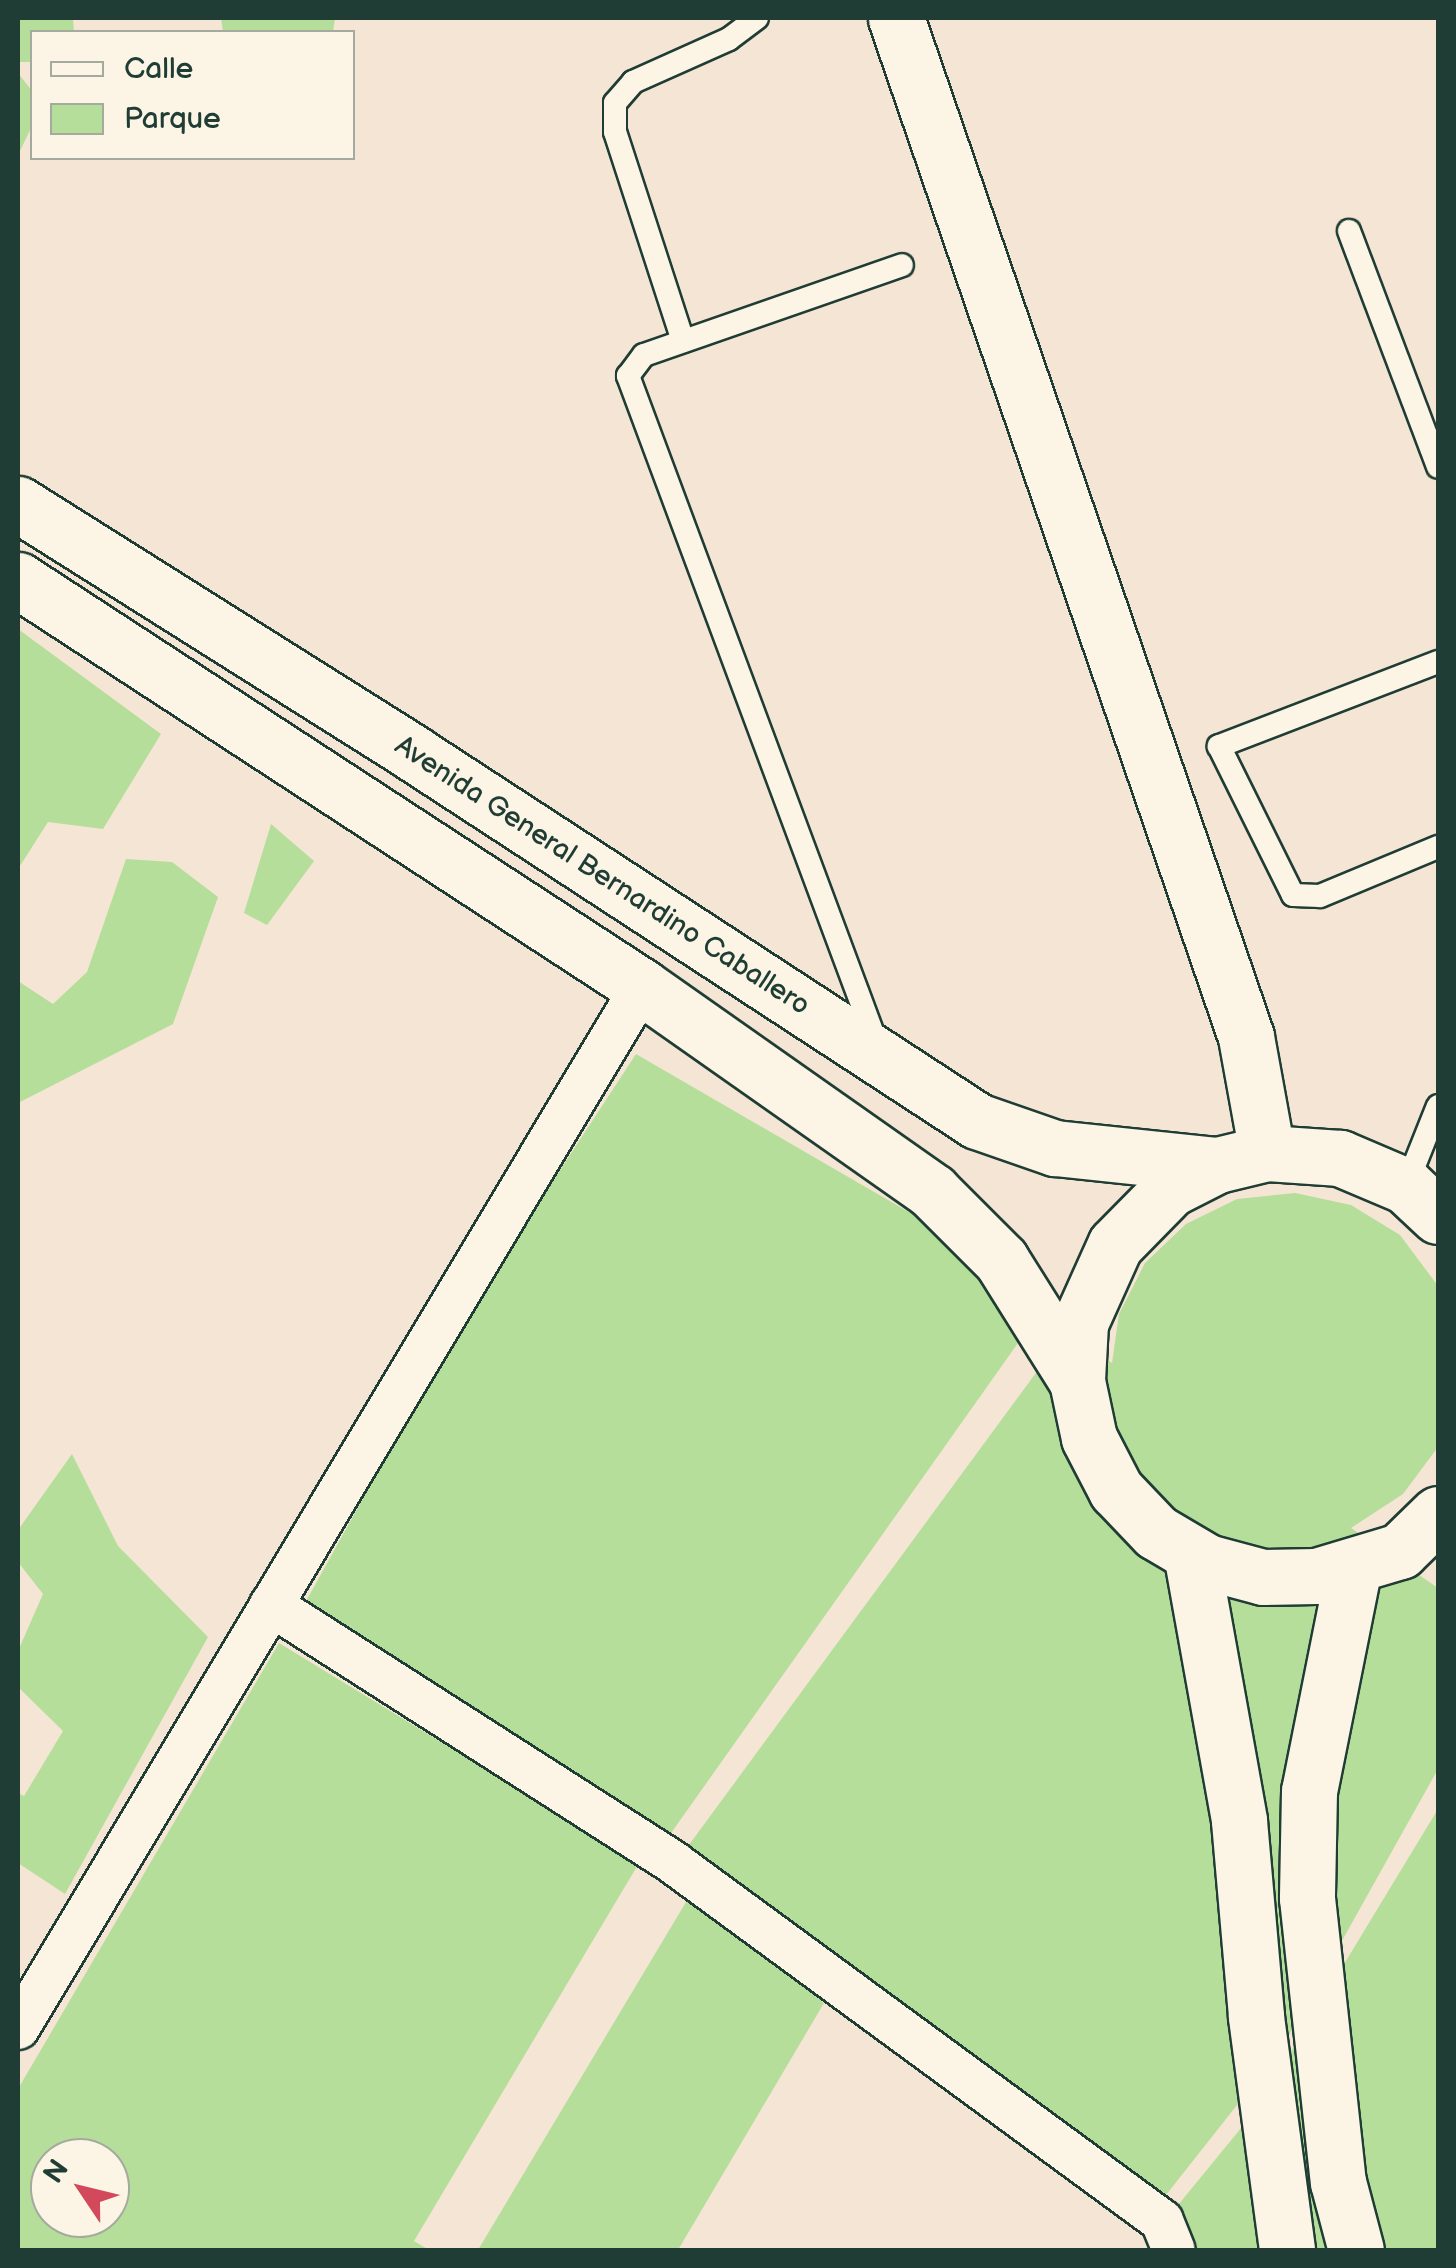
<!DOCTYPE html>
<style>
body{margin:0}
#map{position:relative;width:1456px;height:2268px;overflow:hidden;background:#f5e5d4;font-family:"Balsamiq Sans",sans-serif}
div>[style]{position:absolute}
.green>*{inset:0;background:#b5de9b}
.roads{filter:drop-shadow(2px 0 #1f3d34) drop-shadow(-2px 0 #1f3d34) drop-shadow(0 2px #1f3d34) drop-shadow(0 -2px #1f3d34)}
.service>*{height:22px;margin:-11px;padding:0 11px;transform-origin:11px;border-radius:11px;background:#fcf5e5}
.minor>*{height:42px;margin:-21px;padding:0 21px;transform-origin:21px;border-radius:21px;background:#fcf5e5}
.secondary>*{height:55px;margin:-27.5px;padding:0 27.5px;transform-origin:27.5px;border-radius:27.5px;background:#fcf5e5}
.trunk>*{height:55px;margin:-27.5px;padding:0 27.5px;transform-origin:27.5px;border-radius:27.5px;background:#fcf5e5}
span{translate:-50% -50%;white-space:nowrap;text-align:center;line-height:1.15;-webkit-text-stroke:10px #fcf5e5;paint-order:stroke}
.street-label{font-size:28px;color:#1f3d34}
.frame{position:absolute;inset:0;border:20px solid #1f3d34;pointer-events:none}
.legend{position:absolute;left:30px;top:30px;width:325px;height:130px;box-sizing:border-box;background:#fcf5e5;border:2px solid #a4ab9e;margin:0;padding:12px 18px;list-style:none;font-size:30px;color:#1f3d34}
.legend li{display:flex;align-items:center;gap:20px;height:50px}
.legend b{width:50px;border:2px solid #a4ab9e}
.north{position:absolute;left:30px;top:2138px;width:100px;height:100px;box-sizing:border-box;background:#fcf5e5;border:2px solid #a4ab9e;border-radius:50%;rotate:305deg;font-size:28px;font-weight:700;line-height:40px;text-align:center;color:#1f3d34}
.north::after{content:'';display:block;margin:auto;width:35px;height:45px;background:#d1495b;clip-path:polygon(50% 0,100% 100%,50% 72%,0 100%)}
</style>
<div id="map">
<div class="green">
<i style="clip-path:polygon(18px 18px,73px 18px,74px 32px,32px 32px,32px 62px,18px 62px)"></i>
<i style="clip-path:polygon(221px 18px,335px 18px,333px 32px,223px 32px)"></i>
<i style="clip-path:polygon(18px 73px,32px 91px,32px 126px,18px 155px)"></i>
<i style="clip-path:polygon(18px 629px,161px 734px,103px 829px,48px 822px,18px 869px)"></i>
<i style="clip-path:polygon(271px 824px,314px 861px,267px 925px,244px 913px)"></i>
<i style="clip-path:polygon(126px 859px,172px 862px,218px 897px,173px 1024px,18px 1103px,18px 981px,53px 1004px,87px 972px)"></i>
<i style="clip-path:polygon(636px 1054px,1052px 1295px,664px 1843px,305px 1603px,462px 1320px)"></i>
<i style="clip-path:polygon(1295px 1193px,1351px 1205px,1400px 1235px,1438px 1286px,1438px 1447px,1403px 1494px,1351px 1528px,1438px 1588px,1438px 1769px,1282px 2048px,1162px 2200px,683px 1853px,1066px 1332px,1112px 1363px,1119px 1314px,1145px 1263px,1186px 1224px,1237px 1199px)"></i>
<i style="clip-path:polygon(72px 1454px,118px 1546px,208px 1637px,65px 1894px,18px 1863px,18px 1793px,24px 1796px,63px 1731px,18px 1687px,18px 1651px,43px 1594px,18px 1562px,18px 1530px)"></i>
<i style="clip-path:polygon(evenodd,279px 1643px,639px 1863px,414px 2241px,429px 2250px,18px 2250px,18px 2089px,279px 1643px,50px 2158px,110px 2158px,110px 2218px,50px 2218px,50px 2158px)"></i>
<i style="clip-path:polygon(1438px 1809px,1438px 2250px,1168px 2250px,1174px 2210px,1255px 2111px)"></i>
<i style="clip-path:polygon(692px 1892px,824px 2003px,678px 2250px,478px 2250px)"></i>
</div>
<div class="roads">
<div class="service">
<i style="left:1349px;top:231px;width:252px;rotate:69.3deg"></i>
<i style="left:683px;top:341px;width:220px;rotate:-108deg"></i>
<i style="left:615px;top:132px;width:29px;rotate:-90deg"></i>
<i style="left:615px;top:103px;width:28px;rotate:-49deg"></i>
<i style="left:633px;top:82px;width:105px;rotate:-24.1deg"></i>
<i style="left:729px;top:39px;width:35px;rotate:-37deg"></i>
<i style="left:1438px;top:662px;width:235px;rotate:159deg"></i>
<i style="left:1219px;top:746px;width:166px;rotate:63.6deg"></i>
<i style="left:1293px;top:895px;width:27px;rotate:2deg"></i>
<i style="left:1320px;top:896px;width:128px;rotate:-22.6deg"></i>
<i style="left:876px;top:1042px;width:711px;rotate:-110.42deg"></i>
<i style="left:628px;top:376px;width:26px;rotate:-53deg"></i>
<i style="left:644px;top:355px;width:273px;rotate:-19.2deg"></i>
<i style="left:1406px;top:1186px;width:86px;rotate:-68.2deg"></i>
</div>
<div class="minor">
<i style="left:271px;top:1605px;width:479px;rotate:32.6deg"></i>
<i style="left:674px;top:1863px;width:605px;rotate:36.26deg"></i>
<i style="left:1162px;top:2221px;width:31px;rotate:68deg"></i>
<i style="left:18px;top:2028px;width:1214px;rotate:-59.06deg"></i>
</div>
<div class="secondary">
<i style="left:18px;top:504px;width:467px;rotate:32.2deg"></i>
<i style="left:413px;top:753px;width:673px;rotate:33.12deg"></i>
<i style="left:977px;top:1121px;width:83px;rotate:19.1deg"></i>
<i style="left:1055px;top:1148px;width:163px;rotate:6deg"></i>
<i style="left:18px;top:580px;width:745px;rotate:33.11deg"></i>
<i style="left:642px;top:987px;width:355px;rotate:35.1deg"></i>
<i style="left:932px;top:1191px;width:98px;rotate:45deg"></i>
<i style="left:1001px;top:1260px;width:143px;rotate:57.9deg"></i>
</div>
<div class="trunk">
<i style="left:896px;top:18px;width:1077px;rotate:71.04deg"></i>
<i style="left:1246px;top:1037px;width:118px;rotate:79.7deg"></i>
<i style="left:1438px;top:1216px;width:44px;rotate:-136.8deg"></i>
<i style="left:1406px;top:1186px;width:72px;rotate:-157deg"></i>
<i style="left:1340px;top:1158px;width:73px;rotate:-176.1deg"></i>
<i style="left:1267px;top:1153px;width:51px;rotate:166.5deg"></i>
<i style="left:1217px;top:1165px;width:53px;rotate:152.9deg"></i>
<i style="left:1170px;top:1189px;width:78px;rotate:134.5deg"></i>
<i style="left:1115px;top:1245px;width:85px;rotate:114.2deg"></i>
<i style="left:1080px;top:1323px;width:58px;rotate:93deg"></i>
<i style="left:1077px;top:1381px;width:58px;rotate:78.1deg"></i>
<i style="left:1089px;top:1438px;width:59px;rotate:62.6deg"></i>
<i style="left:1116px;top:1490px;width:58px;rotate:46.4deg"></i>
<i style="left:1156px;top:1532px;width:59px;rotate:30.5deg"></i>
<i style="left:1207px;top:1562px;width:58px;rotate:15deg"></i>
<i style="left:1263px;top:1577px;width:53px;rotate:-1.1deg"></i>
<i style="left:1316px;top:1576px;width:88px;rotate:-16.6deg"></i>
<i style="left:1400px;top:1551px;width:53px;rotate:-44.2deg"></i>
<i style="left:1191px;top:1553px;width:272px;rotate:79.8deg"></i>
<i style="left:1239px;top:1821px;width:197px;rotate:85deg"></i>
<i style="left:1256px;top:2017px;width:235px;rotate:82.4deg"></i>
<i style="left:1354px;top:1566px;width:229px;rotate:101.3deg"></i>
<i style="left:1309px;top:1791px;width:107px;rotate:91.1deg"></i>
<i style="left:1307px;top:1898px;width:286px;rotate:83.8deg"></i>
<i style="left:1338px;top:2182px;width:70px;rotate:75.2deg"></i>
</div>
</div>
<div class="street-label">
<span style="left:602px;top:876px;rotate:33deg">Avenida General Bernardino Caballero</span>
</div>
<div class="frame"></div>
<ul class="legend">
<li><b style="height:12px;background:#fcf5e5"></b>Calle</li>
<li><b style="height:28px;background:#b5de9b"></b>Parque</li>
</ul>
<div class="north">N</div>
</div>
